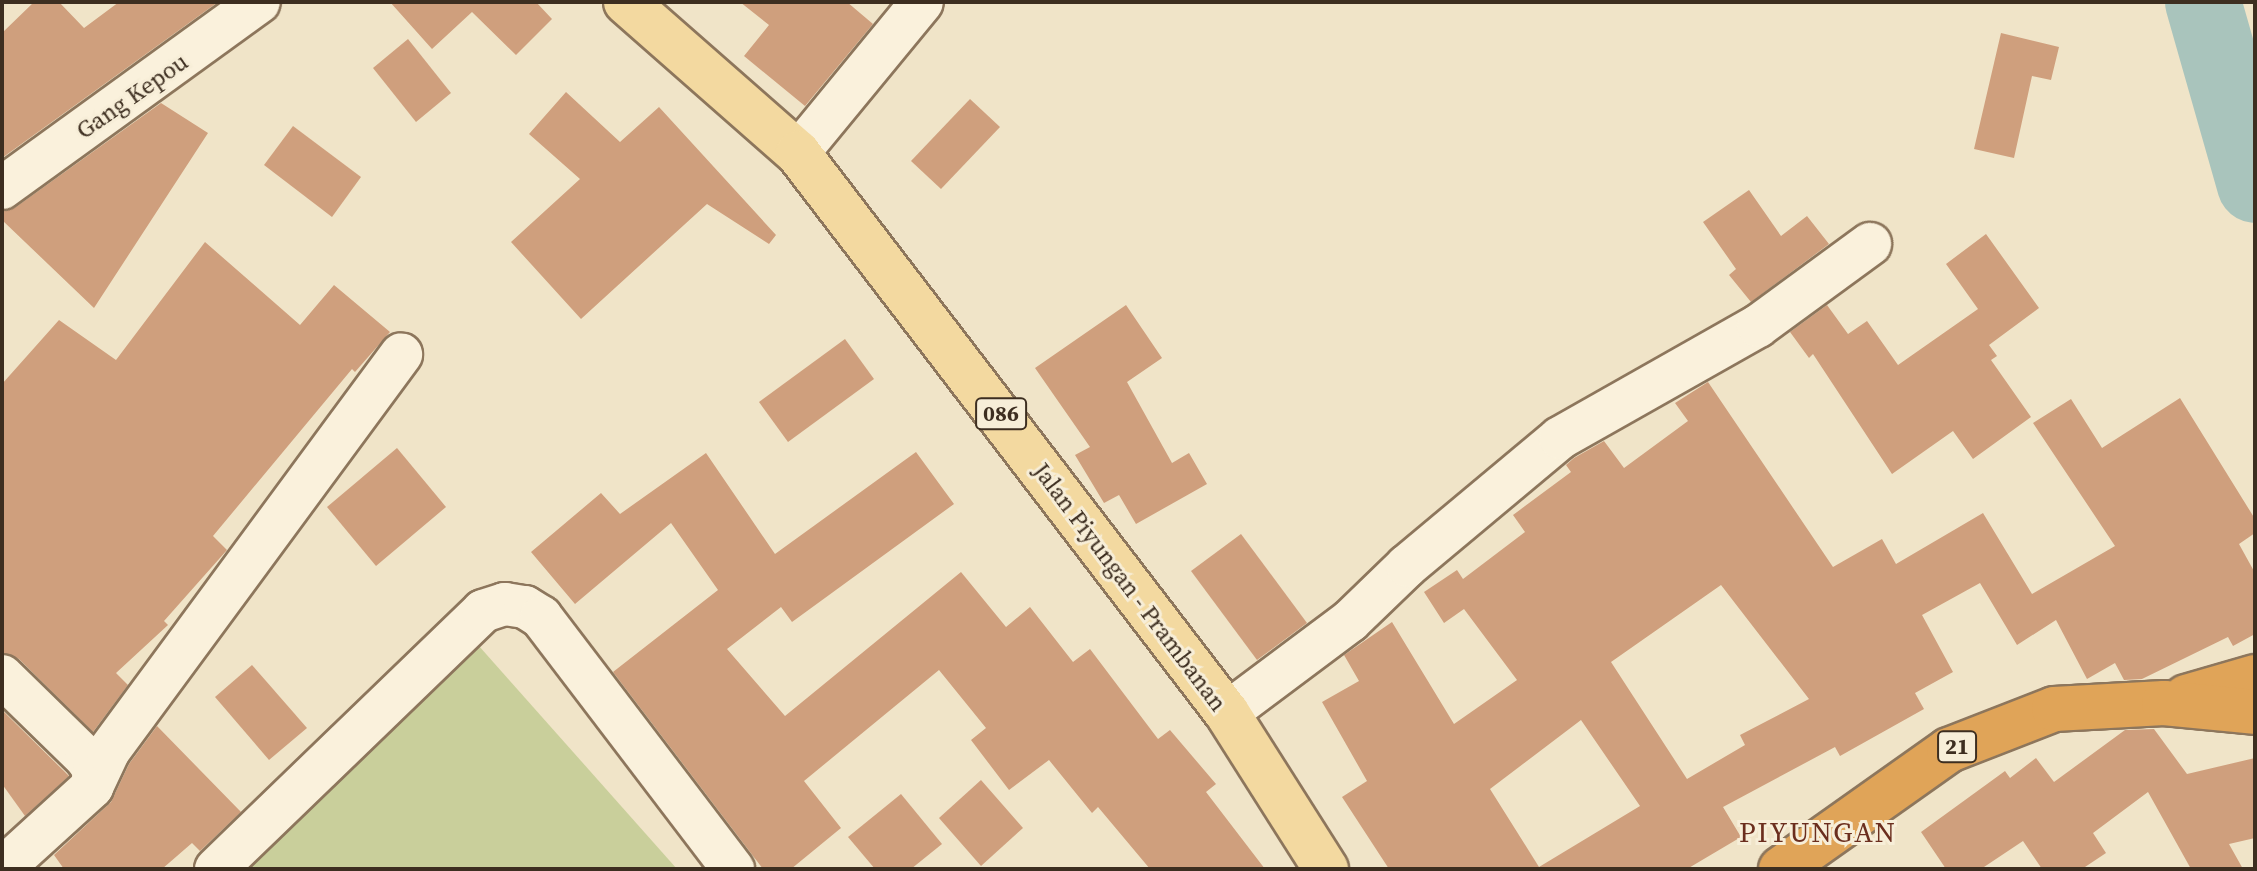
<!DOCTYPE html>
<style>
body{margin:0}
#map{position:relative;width:2257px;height:871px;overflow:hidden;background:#f0e4c8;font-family:"Source Serif 4",serif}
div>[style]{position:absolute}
.green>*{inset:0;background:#c9cf9b}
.river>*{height:76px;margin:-38px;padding:0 38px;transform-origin:38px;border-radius:38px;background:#a9c4bc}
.building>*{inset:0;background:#cf9f7d}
.roads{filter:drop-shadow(2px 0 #8d765c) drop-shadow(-2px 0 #8d765c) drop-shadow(0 2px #8d765c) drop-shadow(0 -2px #8d765c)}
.minor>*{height:42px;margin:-21px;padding:0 21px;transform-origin:21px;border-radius:21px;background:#faf1dc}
.major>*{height:44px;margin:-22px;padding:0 22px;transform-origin:22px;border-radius:22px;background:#f3d9a0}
.highway>*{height:44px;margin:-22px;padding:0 22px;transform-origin:22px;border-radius:22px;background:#e0a458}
span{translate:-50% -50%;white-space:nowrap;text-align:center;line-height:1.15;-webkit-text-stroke:6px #f7eed8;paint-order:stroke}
.shield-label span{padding:2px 6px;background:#f7eed8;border:2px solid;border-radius:6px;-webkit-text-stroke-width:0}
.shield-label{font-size:22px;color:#3d2e20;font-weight:700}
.street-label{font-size:24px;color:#3d2e20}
.quarter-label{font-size:28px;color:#6b2e1e;letter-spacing:2px}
.frame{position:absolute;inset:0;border:4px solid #3d2e20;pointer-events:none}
</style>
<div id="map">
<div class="green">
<i style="clip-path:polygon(463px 628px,677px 869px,193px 869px)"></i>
</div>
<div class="river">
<i style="left:2203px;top:2px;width:190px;rotate:74.1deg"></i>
</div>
<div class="building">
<i style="clip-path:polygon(34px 2px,59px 2px,84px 28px,119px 2px,218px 2px,2px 158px,2px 33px)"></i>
<i style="clip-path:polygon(390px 2px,536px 2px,552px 19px,516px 55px,472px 12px,432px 49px)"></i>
<i style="clip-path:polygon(740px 2px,847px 2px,873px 24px,805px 106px,744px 56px,769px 25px)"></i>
<i style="clip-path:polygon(2001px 33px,2059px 47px,2051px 80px,2032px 76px,2014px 158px,1974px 149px)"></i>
<i style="clip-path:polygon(408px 39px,451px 93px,416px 122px,373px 68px)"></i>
<i style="clip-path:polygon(566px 92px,620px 142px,659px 107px,776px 235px,769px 244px,707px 204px,581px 319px,511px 242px,580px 179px,529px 134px)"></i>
<i style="clip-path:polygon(970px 99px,1000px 127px,941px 189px,911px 161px)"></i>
<i style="clip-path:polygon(161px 103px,208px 133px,94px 308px,2px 220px,2px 212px,16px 207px)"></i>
<i style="clip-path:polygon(293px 126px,361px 177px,332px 217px,264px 165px)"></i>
<i style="clip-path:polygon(1749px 190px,1781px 236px,1807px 216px,1829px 244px,1751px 302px,1729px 275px,1736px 269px,1703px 222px)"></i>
<i style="clip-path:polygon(1986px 234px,2039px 308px,1989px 345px,1997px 356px,1991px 360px,2031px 417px,1973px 459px,1953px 431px,1892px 474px,1813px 354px,1809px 358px,1790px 332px,1827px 305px,1848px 334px,1867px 321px,1898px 365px,1978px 309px,1946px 264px)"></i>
<i style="clip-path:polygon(205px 242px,300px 325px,334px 285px,390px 332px,355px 372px,352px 369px,213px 536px,227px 550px,164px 621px,168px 625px,116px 673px,128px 685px,93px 732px,19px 659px,2px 653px,2px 384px,59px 320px,116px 360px)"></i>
<i style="clip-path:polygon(1126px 305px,1162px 358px,1127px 382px,1172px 463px,1189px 453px,1207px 484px,1136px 524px,1119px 495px,1104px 503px,1075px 455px,1090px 447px,1035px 368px)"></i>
<i style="clip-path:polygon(845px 339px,874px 379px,788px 442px,759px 402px)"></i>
<i style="clip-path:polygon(evenodd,1708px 382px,1833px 567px,1882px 539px,1896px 564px,1983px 513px,2032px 594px,2115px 546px,2033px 423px,2071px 399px,2102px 448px,2180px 398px,2255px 519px,2255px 533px,2239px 544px,2255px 573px,2255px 634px,2233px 646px,2228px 637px,2142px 679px,2124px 680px,2115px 663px,2087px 679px,2056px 620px,2017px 645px,1980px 583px,1922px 615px,1953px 672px,1915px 693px,1924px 709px,1840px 756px,1835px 747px,1723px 807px,1741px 837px,1687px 869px,1389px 869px,1342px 797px,1367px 781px,1322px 702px,1359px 681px,1344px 655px,1392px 622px,1454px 724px,1517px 680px,1464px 609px,1444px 623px,1424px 592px,1457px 570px,1463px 579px,1525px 532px,1513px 515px,1571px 472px,1566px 465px,1574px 458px,1604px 441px,1624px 468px,1688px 421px,1675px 403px,1708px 382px,1721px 585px,1809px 699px,1740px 735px,1745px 745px,1687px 779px,1611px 662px,1721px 585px,1708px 382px,1581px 720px,1640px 806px,1539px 867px,1490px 789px,1581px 720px)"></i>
<i style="clip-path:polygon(397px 448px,446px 507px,376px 566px,327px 507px)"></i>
<i style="clip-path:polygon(916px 452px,954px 504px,792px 622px,781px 607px,727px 649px,785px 716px,961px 572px,1006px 627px,1030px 607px,1073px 662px,1090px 649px,1158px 739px,1170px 730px,1216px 784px,1206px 792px,1265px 869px,1150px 869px,1098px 807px,1092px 813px,1049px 760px,1009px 790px,971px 740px,986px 728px,939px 670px,804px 781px,841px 828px,791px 869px,763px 869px,613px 672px,718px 590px,671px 523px,575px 604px,531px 552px,601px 493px,620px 514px,706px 453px,775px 554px)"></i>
<i style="clip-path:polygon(1241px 534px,1307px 623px,1257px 660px,1191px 571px)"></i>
<i style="clip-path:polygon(252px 665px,307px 728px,269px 760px,215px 697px)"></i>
<i style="clip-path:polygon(2px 710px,69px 776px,25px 816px,2px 784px)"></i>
<i style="clip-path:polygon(157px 726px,241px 812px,200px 851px,192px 843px,162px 869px,64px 869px,54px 855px,111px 802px,129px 764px)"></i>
<i style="clip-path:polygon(2154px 729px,2187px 774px,2255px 758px,2255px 838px,2229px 844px,2243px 869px,2191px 869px,2148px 792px,2093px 833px,2106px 853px,2082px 869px,2042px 869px,2023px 841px,1981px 869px,1946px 869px,1921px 832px,2005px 771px,2010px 778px,2036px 758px,2054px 782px,2125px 730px)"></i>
<i style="clip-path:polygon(981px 780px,1023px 828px,981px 866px,939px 818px)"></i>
<i style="clip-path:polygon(901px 794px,942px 844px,911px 869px,875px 869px,848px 837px)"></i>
</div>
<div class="roads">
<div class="minor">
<i style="left:798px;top:153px;width:195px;rotate:-50.6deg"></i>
<i style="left:2px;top:188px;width:317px;rotate:-35.9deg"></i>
<i style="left:2px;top:676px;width:117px;rotate:44.3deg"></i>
<i style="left:86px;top:758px;width:14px;rotate:56deg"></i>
<i style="left:94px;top:770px;width:17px;rotate:97deg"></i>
<i style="left:1227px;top:713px;width:154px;rotate:-36.8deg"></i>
<i style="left:1350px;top:621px;width:79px;rotate:-44deg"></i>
<i style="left:1407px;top:566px;width:199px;rotate:-39.9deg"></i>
<i style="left:1560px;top:438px;width:227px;rotate:-29.5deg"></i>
<i style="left:1758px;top:326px;width:139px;rotate:-36.2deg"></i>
<i style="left:2px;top:869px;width:122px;rotate:-42.3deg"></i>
<i style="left:92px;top:787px;width:38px;rotate:-65deg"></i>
<i style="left:108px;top:752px;width:494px;rotate:-53.6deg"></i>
<i style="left:216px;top:869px;width:371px;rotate:-44deg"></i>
<i style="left:483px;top:611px;width:23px;rotate:-18deg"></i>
<i style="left:505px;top:604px;width:20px;rotate:9deg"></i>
<i style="left:525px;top:607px;width:19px;rotate:32deg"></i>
<i style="left:541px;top:617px;width:317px;rotate:52.7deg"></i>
</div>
<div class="major">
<i style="left:626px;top:2px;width:229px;rotate:41.3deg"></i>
<i style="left:798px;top:153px;width:705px;rotate:52.55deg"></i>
<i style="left:1227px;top:713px;width:185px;rotate:57.6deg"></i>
</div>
<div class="highway">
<i style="left:2186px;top:697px;width:72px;rotate:-16.2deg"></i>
<i style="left:1781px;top:869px;width:206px;rotate:-35.3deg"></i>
<i style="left:1949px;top:750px;width:113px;rotate:-21.3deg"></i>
<i style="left:2054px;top:709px;width:110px;rotate:-3.1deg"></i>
<i style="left:2164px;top:703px;width:91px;rotate:5.6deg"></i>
</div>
</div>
<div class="shield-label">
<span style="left:1001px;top:414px">086</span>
<span style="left:1957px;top:747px">21</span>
</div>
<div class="street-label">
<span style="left:132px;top:96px;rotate:-35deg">Gang Kepou</span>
<span style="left:1130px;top:587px;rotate:53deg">Jalan Piyungan - Prambanan</span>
</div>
<div class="quarter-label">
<span style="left:1818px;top:832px">PIYUNGAN</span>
</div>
<div class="frame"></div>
</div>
